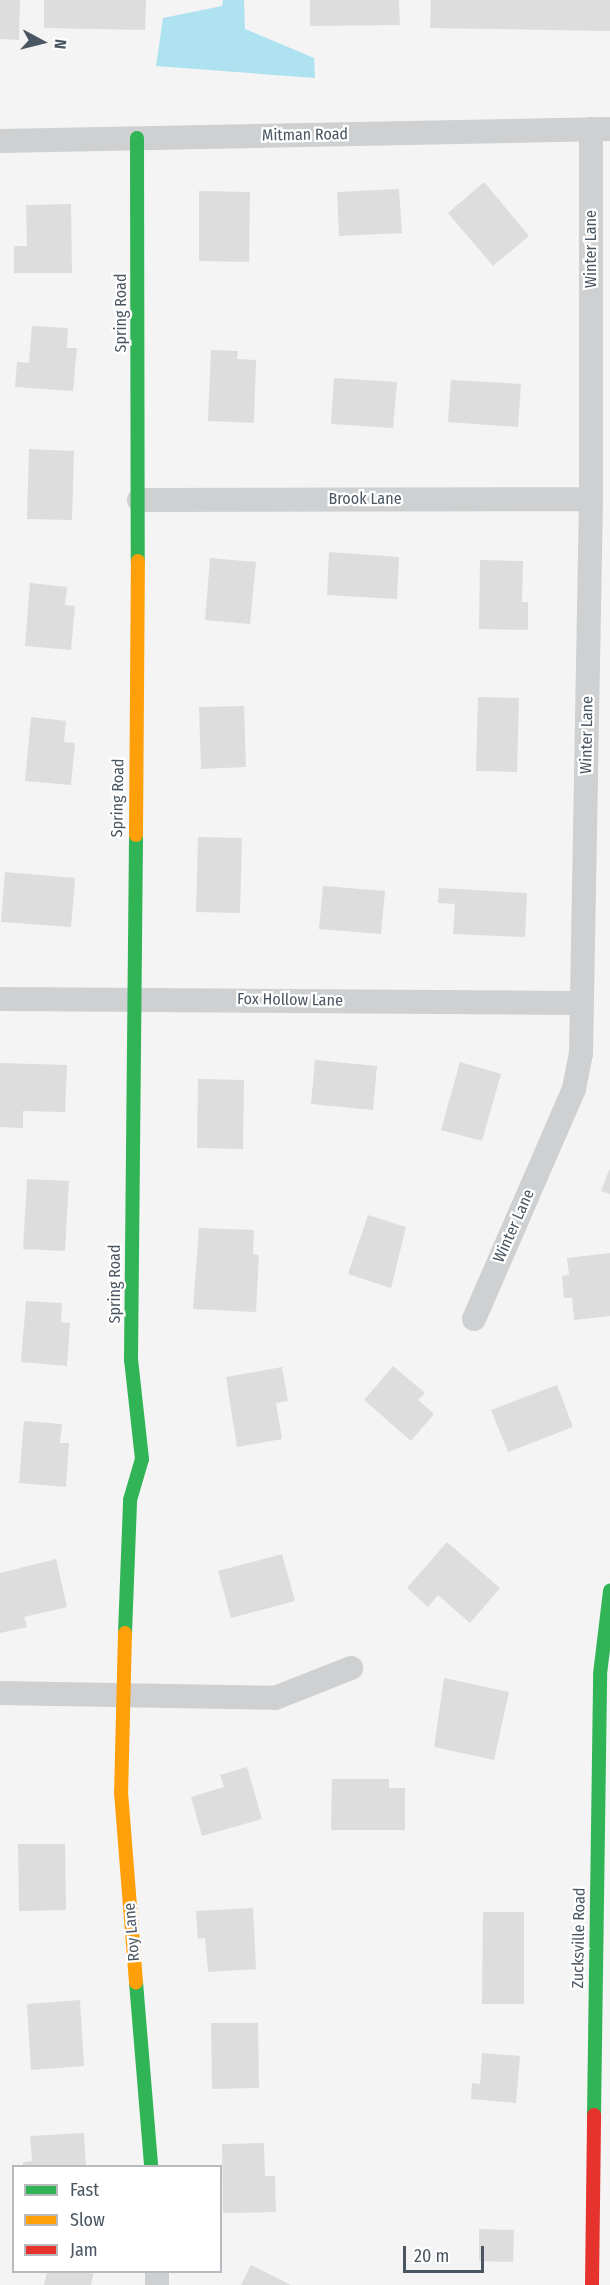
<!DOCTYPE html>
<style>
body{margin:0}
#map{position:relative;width:610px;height:2285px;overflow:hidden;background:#f4f4f4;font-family:"Fira Sans Condensed",sans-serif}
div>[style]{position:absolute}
.water>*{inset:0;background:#aee2f0}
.building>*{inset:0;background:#ddddde}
.street>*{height:24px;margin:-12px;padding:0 12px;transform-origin:12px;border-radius:12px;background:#ced0d2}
.fast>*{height:14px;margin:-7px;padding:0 7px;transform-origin:7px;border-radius:7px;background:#30b455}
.slow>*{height:14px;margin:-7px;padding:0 7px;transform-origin:7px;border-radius:7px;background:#ff9f0a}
.jam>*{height:14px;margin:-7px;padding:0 7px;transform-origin:7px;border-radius:7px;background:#e5322d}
span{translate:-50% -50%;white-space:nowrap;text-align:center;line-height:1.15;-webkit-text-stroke:4.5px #fff;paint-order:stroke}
.street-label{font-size:16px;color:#4a5661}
.legend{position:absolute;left:12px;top:2165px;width:210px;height:108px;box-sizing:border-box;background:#fff;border:2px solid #b7bbc0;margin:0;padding:8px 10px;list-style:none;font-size:18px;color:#4a5661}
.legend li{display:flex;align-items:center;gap:12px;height:30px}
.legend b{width:30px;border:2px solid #b7bbc0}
.north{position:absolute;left:12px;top:12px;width:60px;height:60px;-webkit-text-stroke:4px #fff;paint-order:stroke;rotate:97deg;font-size:16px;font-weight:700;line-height:24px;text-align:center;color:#4a5661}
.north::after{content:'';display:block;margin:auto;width:21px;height:27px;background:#4a5661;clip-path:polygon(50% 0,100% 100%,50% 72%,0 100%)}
.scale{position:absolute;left:403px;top:2246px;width:81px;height:27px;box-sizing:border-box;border:3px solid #4a5661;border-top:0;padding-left:8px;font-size:18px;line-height:21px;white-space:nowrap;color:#4a5661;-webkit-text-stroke:4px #fff;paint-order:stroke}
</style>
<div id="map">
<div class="water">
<i style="clip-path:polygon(223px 0,244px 0,245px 29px,314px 58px,315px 78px,156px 66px,163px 18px,222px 6px)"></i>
</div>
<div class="building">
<i style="clip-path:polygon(0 0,20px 0,19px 40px,0 39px)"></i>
<i style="clip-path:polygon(44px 0,146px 0,145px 30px,44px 28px)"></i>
<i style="clip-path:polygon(310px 0,399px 0,400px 25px,310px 26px)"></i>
<i style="clip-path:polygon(431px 0,610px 0,610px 31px,430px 28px)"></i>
<i style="clip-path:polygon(484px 182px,529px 236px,493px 266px,448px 213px)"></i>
<i style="clip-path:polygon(399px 189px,402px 233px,339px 236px,337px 192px)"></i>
<i style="clip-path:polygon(199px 191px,250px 192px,249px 262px,199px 261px)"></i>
<i style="clip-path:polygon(71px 204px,72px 273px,14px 273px,14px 246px,27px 246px,26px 205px)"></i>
<i style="clip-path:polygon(32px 326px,68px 328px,67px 348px,77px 348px,73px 391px,15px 387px,17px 362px,29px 363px)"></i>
<i style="clip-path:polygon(211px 350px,238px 351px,237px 359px,256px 360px,254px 423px,208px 421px)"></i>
<i style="clip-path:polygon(334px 378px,397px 382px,393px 428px,331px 424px)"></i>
<i style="clip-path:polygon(451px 380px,521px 384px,518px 427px,448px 422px)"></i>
<i style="clip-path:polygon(29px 449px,74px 451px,72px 520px,27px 519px)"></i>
<i style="clip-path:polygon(329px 552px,399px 557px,397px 599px,327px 595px)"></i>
<i style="clip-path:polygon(210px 558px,256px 562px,250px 624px,205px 620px)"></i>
<i style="clip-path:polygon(480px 560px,523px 561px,522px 602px,528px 602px,528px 630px,479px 629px)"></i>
<i style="clip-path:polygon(30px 583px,67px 587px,65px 605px,75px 606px,71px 650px,25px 646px)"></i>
<i style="clip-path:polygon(478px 697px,519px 698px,517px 772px,476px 771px)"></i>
<i style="clip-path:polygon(244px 706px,246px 767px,201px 769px,199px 707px)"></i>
<i style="clip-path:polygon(31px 717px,66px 721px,64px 742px,75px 743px,71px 785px,25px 781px)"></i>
<i style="clip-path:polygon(198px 837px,242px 838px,240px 913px,196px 912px)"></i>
<i style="clip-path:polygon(5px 872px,75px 878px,71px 927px,1px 922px)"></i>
<i style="clip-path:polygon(323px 886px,385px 891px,381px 934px,319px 929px)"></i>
<i style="clip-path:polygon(439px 888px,527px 893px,525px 937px,453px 934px,455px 904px,438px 903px)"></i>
<i style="clip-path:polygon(315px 1060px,377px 1066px,373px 1110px,311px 1104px)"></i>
<i style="clip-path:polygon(460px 1062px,501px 1074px,482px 1141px,441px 1130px)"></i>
<i style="clip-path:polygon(0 1063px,67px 1065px,65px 1112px,23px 1111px,23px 1128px,0 1127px)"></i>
<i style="clip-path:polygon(198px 1079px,244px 1080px,243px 1149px,197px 1148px)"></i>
<i style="clip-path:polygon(610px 1168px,610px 1194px,601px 1191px)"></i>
<i style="clip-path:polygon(27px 1179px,69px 1181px,65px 1251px,23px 1249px)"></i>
<i style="clip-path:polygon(368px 1215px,406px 1227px,391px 1288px,348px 1274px)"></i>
<i style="clip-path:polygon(199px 1228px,254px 1230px,253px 1254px,259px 1255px,256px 1312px,193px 1309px)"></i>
<i style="clip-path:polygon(610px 1253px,610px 1316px,574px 1320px,572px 1298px,564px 1298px,562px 1276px,569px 1275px,567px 1258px)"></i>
<i style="clip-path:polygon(26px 1301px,62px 1303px,61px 1322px,70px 1323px,67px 1366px,21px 1362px)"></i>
<i style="clip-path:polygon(393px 1366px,425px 1393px,418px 1400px,434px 1414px,411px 1441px,364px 1400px)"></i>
<i style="clip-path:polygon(282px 1367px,288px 1401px,276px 1403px,282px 1439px,237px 1447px,226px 1377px)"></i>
<i style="clip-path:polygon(557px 1385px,573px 1427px,508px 1452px,491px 1410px)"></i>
<i style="clip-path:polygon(24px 1421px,62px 1424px,60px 1443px,69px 1443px,66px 1487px,19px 1483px)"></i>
<i style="clip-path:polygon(447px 1542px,500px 1588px,470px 1623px,438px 1595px,428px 1607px,407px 1588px)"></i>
<i style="clip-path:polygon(282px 1554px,295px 1601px,231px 1618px,218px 1571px)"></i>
<i style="clip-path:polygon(56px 1559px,67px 1607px,24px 1617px,27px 1627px,0 1633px,0 1573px)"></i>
<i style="clip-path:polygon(444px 1678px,509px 1692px,494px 1760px,434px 1747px)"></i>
<i style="clip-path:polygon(247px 1767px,262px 1819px,202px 1836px,191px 1797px,224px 1787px,220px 1775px)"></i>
<i style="clip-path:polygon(332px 1779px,389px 1779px,389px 1788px,405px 1788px,405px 1830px,331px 1830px)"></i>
<i style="clip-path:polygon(18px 1844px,65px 1844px,66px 1910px,19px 1911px)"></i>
<i style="clip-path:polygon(253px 1908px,256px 1969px,208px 1972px,205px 1938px,198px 1939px,196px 1911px)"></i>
<i style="clip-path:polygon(483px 1912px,524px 1912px,524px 2004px,482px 2004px)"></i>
<i style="clip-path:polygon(80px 2000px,84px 2066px,31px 2070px,27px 2004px)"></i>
<i style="clip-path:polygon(211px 2023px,258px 2023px,259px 2088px,212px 2089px)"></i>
<i style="clip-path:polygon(482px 2053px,520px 2056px,516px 2103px,471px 2099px,472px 2083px,480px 2084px)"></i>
<i style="clip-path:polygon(84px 2133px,86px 2166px,23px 2166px,23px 2162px,32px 2161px,30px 2136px)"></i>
<i style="clip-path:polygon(264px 2143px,265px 2176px,275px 2176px,276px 2212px,223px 2213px,222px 2144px)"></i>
<i style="clip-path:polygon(479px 2229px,514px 2230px,513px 2262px,479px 2261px)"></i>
<i style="clip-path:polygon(251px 2265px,291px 2285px,241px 2285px)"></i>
<i style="clip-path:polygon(47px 2272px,94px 2272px,91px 2285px,44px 2285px)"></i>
</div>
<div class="street">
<i style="left:0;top:141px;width:610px;rotate:-1.13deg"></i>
<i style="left:139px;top:500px;width:452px;rotate:-0.1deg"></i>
<i style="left:0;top:999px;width:580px;rotate:0.4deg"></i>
<i style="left:474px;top:1319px;width:251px;rotate:-66.5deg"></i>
<i style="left:574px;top:1089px;width:36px;rotate:-79deg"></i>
<i style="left:581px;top:1054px;width:555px;rotate:-88.97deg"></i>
<i style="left:591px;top:499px;width:370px;rotate:-90deg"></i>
<i style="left:0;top:1693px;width:275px;rotate:1deg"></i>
<i style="left:275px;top:1698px;width:82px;rotate:-21.5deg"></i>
<i style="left:157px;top:2285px;width:13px;rotate:-90deg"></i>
</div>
<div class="fast">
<i style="left:137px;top:138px;width:423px;rotate:89.9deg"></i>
<i style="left:125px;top:1633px;width:133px;rotate:-87.8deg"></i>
<i style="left:130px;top:1500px;width:43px;rotate:-73.7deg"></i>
<i style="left:142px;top:1459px;width:100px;rotate:-96.3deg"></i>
<i style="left:131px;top:1360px;width:525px;rotate:-89.45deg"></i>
<i style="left:136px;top:1982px;width:185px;rotate:85.3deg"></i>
<i style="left:594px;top:2115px;width:441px;rotate:-89.2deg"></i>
<i style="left:600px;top:1674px;width:84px;rotate:-83.1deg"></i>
</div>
<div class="slow">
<i style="left:136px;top:835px;width:274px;rotate:-89.6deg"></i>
<i style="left:125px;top:1633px;width:159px;rotate:91.4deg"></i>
<i style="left:121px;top:1792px;width:191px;rotate:85.5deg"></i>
</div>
<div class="jam">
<i style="left:592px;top:2285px;width:170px;rotate:-89.3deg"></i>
</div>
<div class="street-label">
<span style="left:305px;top:135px;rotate:-1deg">Mitman Road</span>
<span style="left:591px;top:249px;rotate:-90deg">Winter Lane</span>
<span style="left:121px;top:313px;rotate:-90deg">Spring Road</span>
<span style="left:365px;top:499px">Brook Lane</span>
<span style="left:587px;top:735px;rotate:-89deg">Winter Lane</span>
<span style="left:118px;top:798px;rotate:-89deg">Spring Road</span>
<span style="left:290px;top:1000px;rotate:1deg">Fox Hollow Lane</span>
<span style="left:514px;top:1226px;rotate:-66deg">Winter Lane</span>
<span style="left:115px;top:1284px;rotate:-90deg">Spring Road</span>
<span style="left:132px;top:1932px;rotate:-95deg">Roy Lane</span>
<span style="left:579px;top:1938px;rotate:-89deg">Zucksville Road</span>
</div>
<ul class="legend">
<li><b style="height:8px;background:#30b455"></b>Fast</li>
<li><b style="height:8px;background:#ff9f0a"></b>Slow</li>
<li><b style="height:8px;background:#e5322d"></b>Jam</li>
</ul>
<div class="north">N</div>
<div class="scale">20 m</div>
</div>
